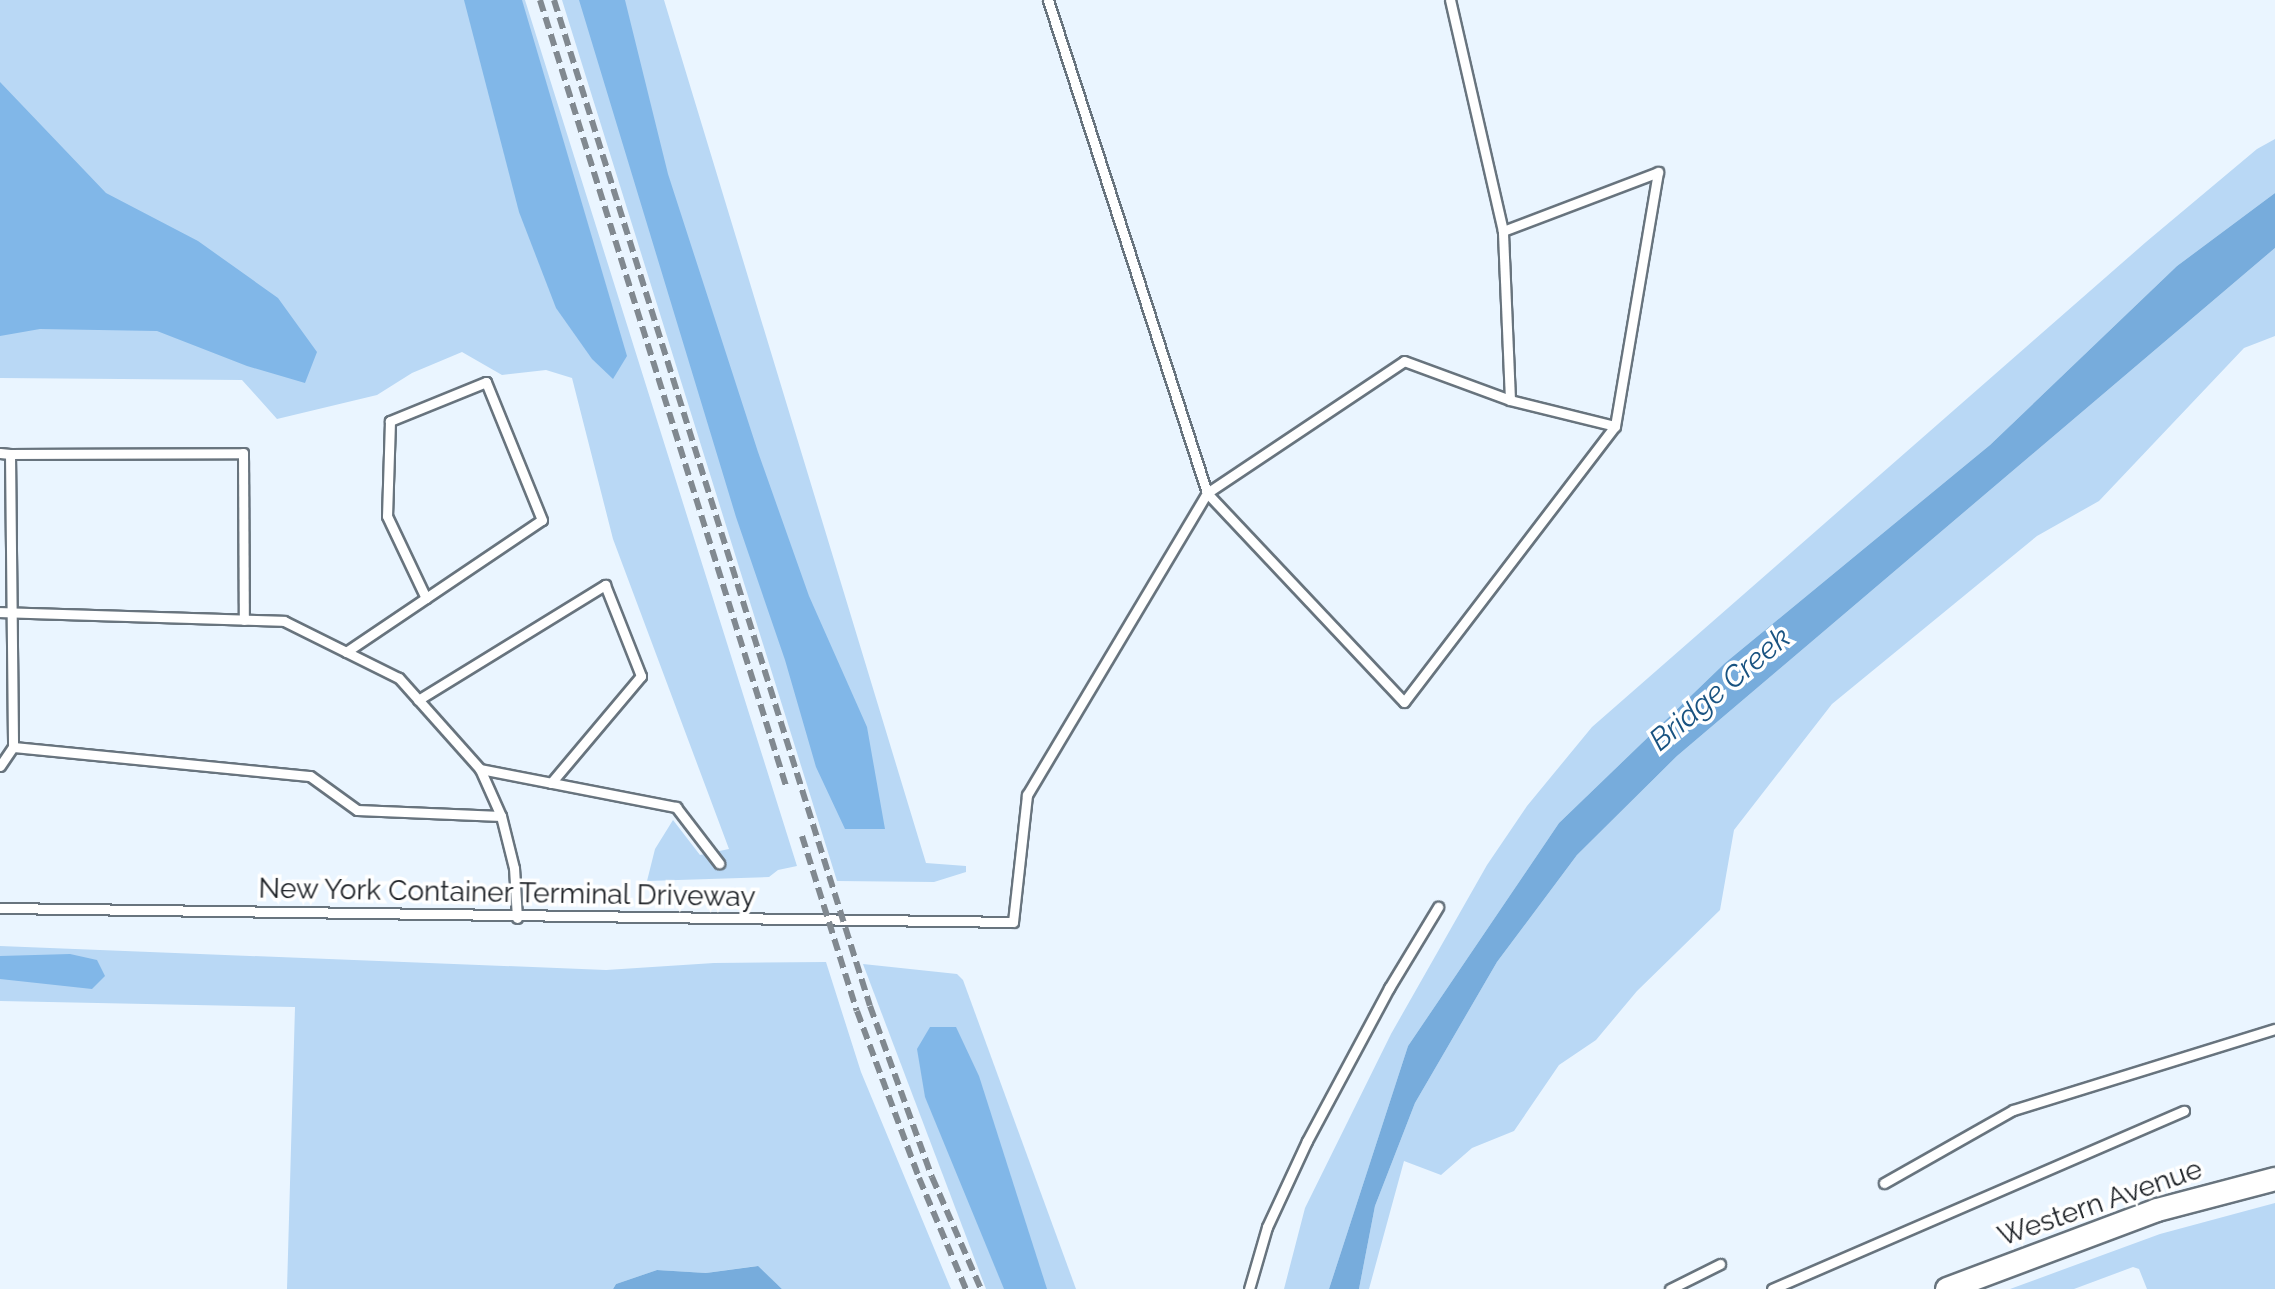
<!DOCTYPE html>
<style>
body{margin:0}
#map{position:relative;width:2275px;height:1289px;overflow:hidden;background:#eaf5ff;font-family:Raleway,sans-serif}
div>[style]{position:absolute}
.green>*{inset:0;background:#b9d8f5}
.forest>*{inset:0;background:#81b7e8}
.water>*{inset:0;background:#77acdc}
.roads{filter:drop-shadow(2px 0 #68747e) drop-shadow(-2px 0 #68747e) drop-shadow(0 2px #68747e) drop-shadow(0 -2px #68747e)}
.service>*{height:9px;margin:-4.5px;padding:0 4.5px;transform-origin:4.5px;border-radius:4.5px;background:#fff}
.tertiary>*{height:22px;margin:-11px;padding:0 11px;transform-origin:11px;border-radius:11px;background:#fff}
.rail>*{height:6px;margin-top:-3px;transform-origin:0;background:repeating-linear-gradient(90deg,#818990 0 12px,transparent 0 18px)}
span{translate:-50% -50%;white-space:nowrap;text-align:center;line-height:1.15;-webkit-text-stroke:7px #fff;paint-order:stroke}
.street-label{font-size:28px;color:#1c2025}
.water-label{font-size:30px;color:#195381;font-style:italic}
</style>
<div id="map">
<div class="green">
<i style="clip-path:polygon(0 0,525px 0,797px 866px,778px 870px,769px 877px,647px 881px,655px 849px,673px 820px,700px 855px,729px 849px,613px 539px,572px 378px,546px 370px,502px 375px,462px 352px,412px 373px,377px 395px,277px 419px,242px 380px,0 378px)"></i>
<i style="clip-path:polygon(562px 0,664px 0,926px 863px,966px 866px,966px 872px,934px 882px,837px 881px)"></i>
<i style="clip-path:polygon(2275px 139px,2275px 193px,2177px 266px,1990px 445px,1725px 663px,1559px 823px,1408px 1046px,1329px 1289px,1284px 1289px,1305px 1208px,1391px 1034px,1487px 865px,1527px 806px,1592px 727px,2146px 242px,2257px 149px)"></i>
<i style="clip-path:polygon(2275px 248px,2275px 336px,2244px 348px,2099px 501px,2037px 536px,1832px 704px,1734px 830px,1720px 910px,1637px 991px,1596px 1040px,1559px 1065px,1514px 1131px,1472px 1148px,1441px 1175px,1404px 1161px,1369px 1289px,1359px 1289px,1375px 1206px,1415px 1103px,1497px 962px,1577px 855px,1677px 756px)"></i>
<i style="clip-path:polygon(0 946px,606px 970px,714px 963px,826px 962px,861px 1072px,951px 1289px,782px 1289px,757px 1266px,706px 1273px,657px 1270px,616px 1284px,613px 1289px,287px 1289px,295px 1007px,0 1001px)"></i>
<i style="clip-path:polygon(863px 964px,957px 974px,963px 980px,1076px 1289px,986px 1289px)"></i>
<i style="clip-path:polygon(2275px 1203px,2275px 1289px,2147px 1289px,2139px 1269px,2133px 1267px,2074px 1289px,2010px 1289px,2160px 1234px)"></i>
</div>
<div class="forest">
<i style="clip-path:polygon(464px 0,522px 0,627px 356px,613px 379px,592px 359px,556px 308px,519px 212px)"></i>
<i style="clip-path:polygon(579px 0,625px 0,668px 174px,758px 452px,809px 596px,867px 727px,885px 829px,845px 829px,816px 767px,785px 660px,736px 517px)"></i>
<i style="clip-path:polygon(0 82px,106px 193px,198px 241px,278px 298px,317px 352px,305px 383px,247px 366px,157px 331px,40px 329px,0 336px)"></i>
<i style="clip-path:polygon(70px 954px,97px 960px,105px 976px,92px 989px,0 979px,0 956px)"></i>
<i style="clip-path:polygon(930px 1027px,956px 1027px,979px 1076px,1047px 1289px,1004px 1289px,925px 1097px,917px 1049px)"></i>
</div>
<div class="water">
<i style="clip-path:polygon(2275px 193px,2275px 248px,1677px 756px,1577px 855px,1497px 962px,1415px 1103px,1375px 1206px,1359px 1289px,1329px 1289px,1408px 1046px,1559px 823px,1725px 663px,1990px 445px,2177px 266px)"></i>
<i style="clip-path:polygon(758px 1266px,782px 1289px,613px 1289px,616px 1284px,657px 1270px,706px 1273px)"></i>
</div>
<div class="roads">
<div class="service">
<i style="left:1048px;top:0;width:518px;rotate:72.12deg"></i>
<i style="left:1207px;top:493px;width:287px;rotate:46.7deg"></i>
<i style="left:1404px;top:702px;width:347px;rotate:-52.6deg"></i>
<i style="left:1615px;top:426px;width:108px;rotate:-166.1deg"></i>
<i style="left:1503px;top:231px;width:166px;rotate:-20.8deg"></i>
<i style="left:1658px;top:172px;width:258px;rotate:99.6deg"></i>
<i style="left:0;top:453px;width:10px;rotate:6deg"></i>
<i style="left:10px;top:454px;width:293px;rotate:89.4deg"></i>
<i style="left:10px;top:454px;width:233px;rotate:-0.2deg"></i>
<i style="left:243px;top:453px;width:167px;rotate:89.7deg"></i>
<i style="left:0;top:612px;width:284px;rotate:1.8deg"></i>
<i style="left:284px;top:621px;width:128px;rotate:26.4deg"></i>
<i style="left:399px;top:678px;width:122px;rotate:48.3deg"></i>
<i style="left:346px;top:652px;width:236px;rotate:-34deg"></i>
<i style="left:542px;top:520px;width:149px;rotate:-112.1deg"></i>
<i style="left:486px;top:382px;width:104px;rotate:157.9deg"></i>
<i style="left:390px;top:421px;width:95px;rotate:91.8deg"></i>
<i style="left:387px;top:516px;width:91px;rotate:64.6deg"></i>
<i style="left:418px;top:700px;width:220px;rotate:-31.6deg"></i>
<i style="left:605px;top:585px;width:98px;rotate:68.4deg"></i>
<i style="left:641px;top:676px;width:140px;rotate:130.1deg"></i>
<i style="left:0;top:766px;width:23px;rotate:-56deg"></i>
<i style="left:13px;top:747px;width:298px;rotate:5.6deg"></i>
<i style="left:310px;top:776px;width:58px;rotate:35.9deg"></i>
<i style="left:357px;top:810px;width:144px;rotate:2.4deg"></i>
<i style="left:0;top:908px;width:1013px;rotate:0.79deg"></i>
<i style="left:1013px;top:922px;width:128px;rotate:-83.7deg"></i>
<i style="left:1027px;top:795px;width:352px;rotate:-59.2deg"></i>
<i style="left:1207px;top:493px;width:237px;rotate:-33.8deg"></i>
<i style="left:1404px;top:361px;width:113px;rotate:20.2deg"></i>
<i style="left:1510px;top:400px;width:169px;rotate:-92.4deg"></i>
<i style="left:1503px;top:231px;width:237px;rotate:-102.9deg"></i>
<i style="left:517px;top:918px;width:50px;rotate:-93.4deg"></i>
<i style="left:514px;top:868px;width:54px;rotate:-104deg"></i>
<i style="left:501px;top:816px;width:51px;rotate:-114.1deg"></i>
<i style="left:480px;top:769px;width:200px;rotate:11deg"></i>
<i style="left:676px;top:807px;width:71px;rotate:52.5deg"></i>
<i style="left:1884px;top:1183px;width:148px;rotate:-29.5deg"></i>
<i style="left:2013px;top:1110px;width:274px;rotate:-17.2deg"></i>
<i style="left:1249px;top:1289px;width:65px;rotate:-73.8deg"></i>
<i style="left:1267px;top:1227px;width:95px;rotate:-65.1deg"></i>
<i style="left:1307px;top:1141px;width:174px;rotate:-61.8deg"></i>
<i style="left:1389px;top:988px;width:95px;rotate:-58.8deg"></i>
<i style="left:1670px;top:1289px;width:56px;rotate:-26.6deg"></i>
<i style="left:1772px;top:1289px;width:449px;rotate:-23.4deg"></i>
</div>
<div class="tertiary">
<i style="left:1947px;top:1289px;width:224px;rotate:-20.6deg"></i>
<i style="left:2157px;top:1210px;width:122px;rotate:-14.7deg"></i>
</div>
</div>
<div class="rail">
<i style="left:540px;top:0;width:824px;rotate:72.62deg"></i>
<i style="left:554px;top:0;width:1054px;rotate:72.56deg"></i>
<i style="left:870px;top:1006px;width:182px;rotate:70.1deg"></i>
<i style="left:932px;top:1177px;width:122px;rotate:66.4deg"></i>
<i style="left:802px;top:836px;width:183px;rotate:72.6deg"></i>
<i style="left:857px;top:1011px;width:178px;rotate:69.6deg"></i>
<i style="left:919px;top:1178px;width:121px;rotate:67.1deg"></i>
</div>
<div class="street-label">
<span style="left:507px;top:893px;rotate:1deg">New York Container Terminal Driveway</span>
<span style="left:2100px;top:1203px;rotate:-19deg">Western Avenue</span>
</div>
<div class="water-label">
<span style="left:1720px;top:689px;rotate:-40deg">Bridge Creek</span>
</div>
</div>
